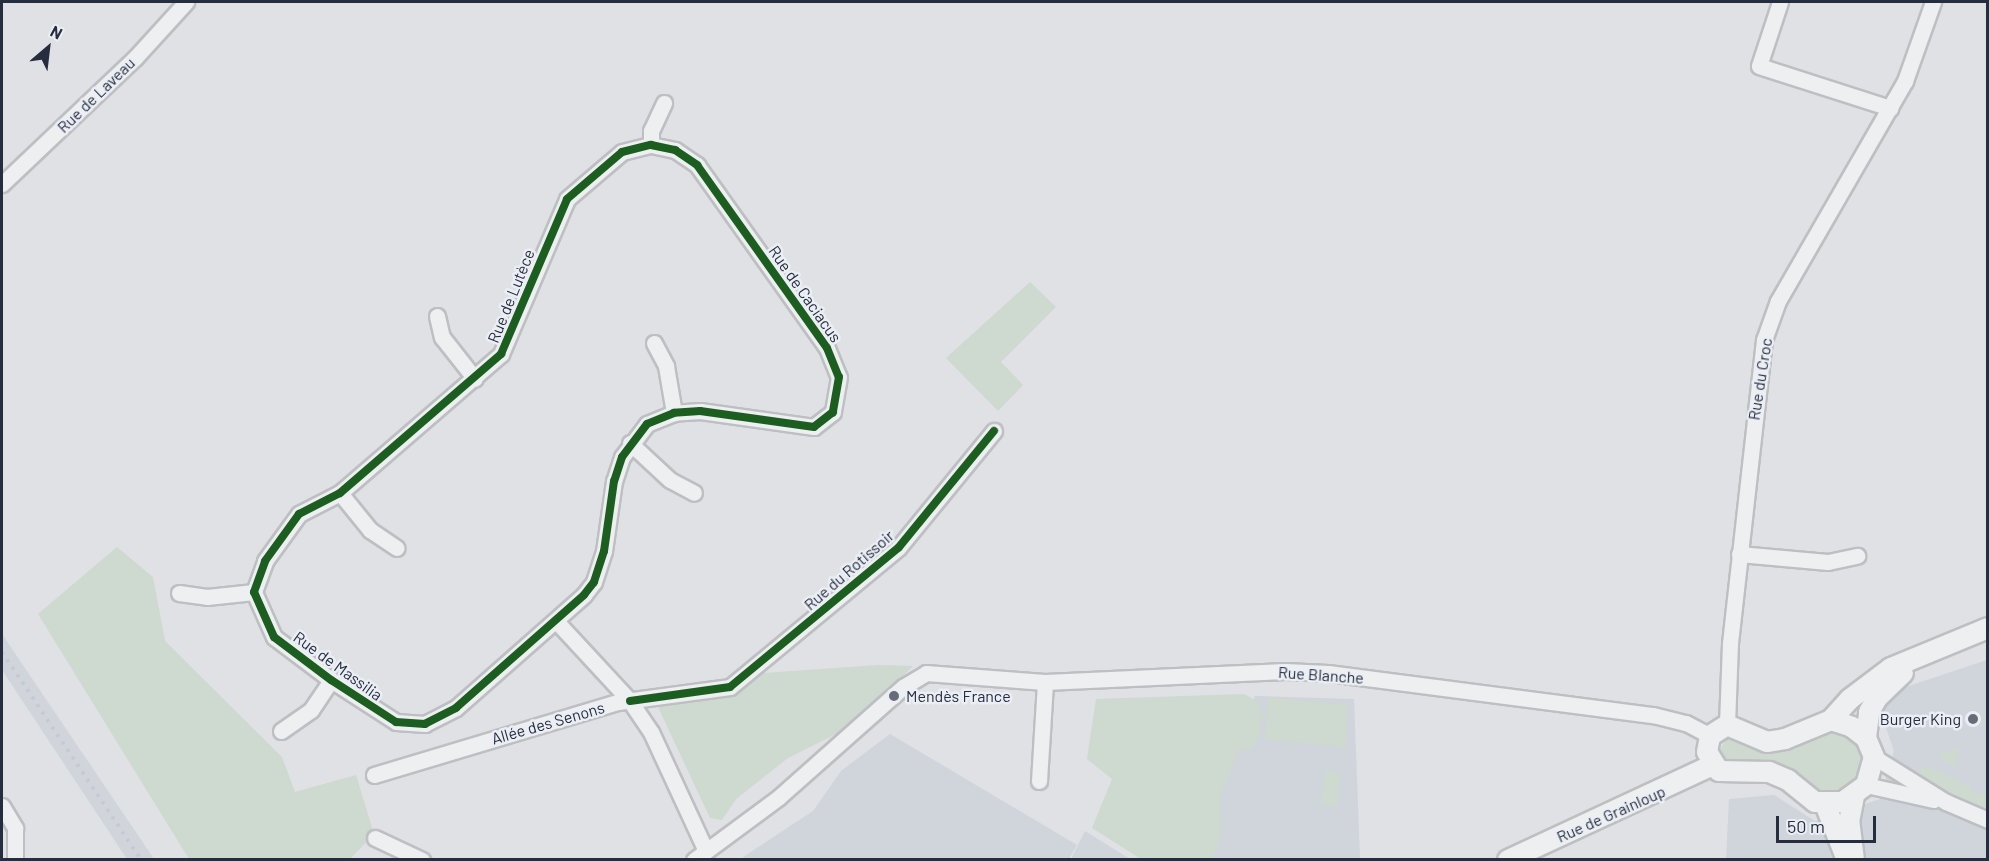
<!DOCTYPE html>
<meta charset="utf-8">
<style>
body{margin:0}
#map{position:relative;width:1989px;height:861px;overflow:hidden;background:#dfe1e4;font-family:Barlow,sans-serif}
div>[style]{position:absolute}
.built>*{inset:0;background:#d0d4db}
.green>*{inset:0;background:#ced9cf}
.roads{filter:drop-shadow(2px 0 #bdbfc2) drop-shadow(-2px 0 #bdbfc2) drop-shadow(0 2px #bdbfc2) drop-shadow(0 -2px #bdbfc2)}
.minor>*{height:15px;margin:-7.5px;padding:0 7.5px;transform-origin:7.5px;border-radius:7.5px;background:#eeeff1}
.tertiary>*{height:20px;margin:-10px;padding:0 10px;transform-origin:10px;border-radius:10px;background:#eeeff1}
.rail>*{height:4px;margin-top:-2px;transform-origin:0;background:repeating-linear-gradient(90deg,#c7c9cc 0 3px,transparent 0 9px)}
.cycleway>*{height:8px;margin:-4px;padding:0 4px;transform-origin:4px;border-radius:4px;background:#1b5e20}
.dots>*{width:16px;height:16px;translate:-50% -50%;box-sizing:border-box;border:3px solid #ebeff5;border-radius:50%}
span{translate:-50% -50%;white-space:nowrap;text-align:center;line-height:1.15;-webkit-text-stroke:5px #ebeff5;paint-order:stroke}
.street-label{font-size:16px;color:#252d3e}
.poi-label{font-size:16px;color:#252d3e}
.left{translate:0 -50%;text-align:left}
.right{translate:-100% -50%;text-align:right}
.frame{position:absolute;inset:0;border:3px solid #252d3e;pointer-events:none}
.north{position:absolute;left:18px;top:18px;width:60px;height:60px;-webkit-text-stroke:4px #ebeff5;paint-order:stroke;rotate:28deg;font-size:16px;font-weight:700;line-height:24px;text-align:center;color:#252d3e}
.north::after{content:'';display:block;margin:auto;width:21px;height:27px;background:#252d3e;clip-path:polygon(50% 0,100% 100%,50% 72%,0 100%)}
.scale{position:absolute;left:1776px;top:816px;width:100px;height:27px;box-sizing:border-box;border:3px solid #252d3e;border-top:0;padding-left:8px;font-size:18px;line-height:21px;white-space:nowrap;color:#252d3e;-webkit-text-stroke:4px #ebeff5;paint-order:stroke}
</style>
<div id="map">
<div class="built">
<i style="clip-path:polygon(2px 633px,8px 643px,154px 859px,127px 859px,123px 853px,2px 670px)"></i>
<i style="clip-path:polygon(1987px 660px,1987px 859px,1726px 860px,1729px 799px,1774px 795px,1815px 821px,1880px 799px,1894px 751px,1881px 713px,1900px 689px)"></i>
<i style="clip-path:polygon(1255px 696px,1354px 699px,1360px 859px,1191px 860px)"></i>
<i style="clip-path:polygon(890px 734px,1077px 845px,1069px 859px,740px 859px,813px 811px,841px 771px)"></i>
<i style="clip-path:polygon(1085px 831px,1130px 859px,1071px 859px)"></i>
</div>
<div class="green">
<i style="clip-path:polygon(1030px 282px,1056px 307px,1001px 362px,1023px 385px,998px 411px,946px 358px)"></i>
<i style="clip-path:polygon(117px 547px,153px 577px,165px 641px,282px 757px,295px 792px,356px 775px,374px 834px,350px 859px,189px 859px,38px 614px)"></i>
<i style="clip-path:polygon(878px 665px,913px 666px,850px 727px,788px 758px,736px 799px,722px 820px,710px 818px,658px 707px,737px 695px,764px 673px)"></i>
<i style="clip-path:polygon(1244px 694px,1257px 701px,1262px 711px,1260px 736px,1253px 749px,1239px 750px,1221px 794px,1222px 836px,1212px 859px,1141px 859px,1092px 828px,1112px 779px,1087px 759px,1096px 699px)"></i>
<i style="clip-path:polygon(1268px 697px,1348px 705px,1345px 747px,1265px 739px)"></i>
<i style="clip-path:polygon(1830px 730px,1853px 737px,1862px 760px,1855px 780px,1837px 791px,1820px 791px,1787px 767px,1774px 763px,1749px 760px,1729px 763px,1719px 751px,1728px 737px,1781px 751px)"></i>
<i style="clip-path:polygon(1960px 747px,1955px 767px,1941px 759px,1939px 754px)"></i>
<i style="clip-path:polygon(1925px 765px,1971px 786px,1971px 791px,1987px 795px,1987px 810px,1915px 776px)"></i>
<i style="clip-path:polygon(1324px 771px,1340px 772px,1338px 807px,1321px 805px)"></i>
</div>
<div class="roads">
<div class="minor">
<i style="left:1780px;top:2px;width:67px;rotate:108.2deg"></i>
<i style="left:1759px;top:66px;width:138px;rotate:17.8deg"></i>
<i style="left:651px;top:145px;width:25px;rotate:12deg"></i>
<i style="left:675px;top:150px;width:27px;rotate:34deg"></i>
<i style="left:697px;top:165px;width:224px;rotate:54.6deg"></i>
<i style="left:827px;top:348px;width:31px;rotate:68deg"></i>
<i style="left:839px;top:377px;width:36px;rotate:100deg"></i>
<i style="left:833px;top:412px;width:24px;rotate:142deg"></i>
<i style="left:814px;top:427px;width:115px;rotate:-172deg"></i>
<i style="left:700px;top:411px;width:26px;rotate:176deg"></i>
<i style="left:674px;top:413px;width:29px;rotate:158deg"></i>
<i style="left:647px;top:424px;width:41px;rotate:127.1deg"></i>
<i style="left:622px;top:457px;width:25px;rotate:108deg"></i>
<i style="left:614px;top:481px;width:71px;rotate:98.1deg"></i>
<i style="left:604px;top:551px;width:33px;rotate:108deg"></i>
<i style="left:594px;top:582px;width:16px;rotate:128deg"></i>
<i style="left:584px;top:595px;width:171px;rotate:138.6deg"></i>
<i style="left:456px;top:708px;width:35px;rotate:153deg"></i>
<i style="left:425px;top:724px;width:29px;rotate:-176deg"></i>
<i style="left:396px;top:722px;width:77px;rotate:-147.1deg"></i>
<i style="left:331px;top:680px;width:71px;rotate:-143deg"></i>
<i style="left:274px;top:637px;width:49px;rotate:-114deg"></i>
<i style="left:254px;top:592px;width:33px;rotate:-70deg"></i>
<i style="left:265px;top:561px;width:58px;rotate:-54.1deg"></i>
<i style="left:299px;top:514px;width:46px;rotate:-27.1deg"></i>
<i style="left:340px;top:493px;width:213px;rotate:-40.8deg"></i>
<i style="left:501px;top:354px;width:168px;rotate:-66.9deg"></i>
<i style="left:567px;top:199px;width:72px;rotate:-40.5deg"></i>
<i style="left:622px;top:152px;width:30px;rotate:-14deg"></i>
<i style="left:651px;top:145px;width:14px;rotate:-90deg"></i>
<i style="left:651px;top:131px;width:31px;rotate:-65deg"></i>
<i style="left:2px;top:184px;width:183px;rotate:-43.5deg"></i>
<i style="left:135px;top:58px;width:76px;rotate:-47.7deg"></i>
<i style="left:437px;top:316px;width:22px;rotate:77deg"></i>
<i style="left:442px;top:337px;width:53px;rotate:51.8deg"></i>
<i style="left:654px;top:343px;width:26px;rotate:62deg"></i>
<i style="left:666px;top:366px;width:48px;rotate:80.3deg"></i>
<i style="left:630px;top:443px;width:54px;rotate:42.8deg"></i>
<i style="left:670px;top:480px;width:27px;rotate:28deg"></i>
<i style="left:340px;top:493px;width:48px;rotate:51deg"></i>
<i style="left:370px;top:530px;width:32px;rotate:34deg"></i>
<i style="left:1739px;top:554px;width:89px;rotate:5.1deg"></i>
<i style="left:1828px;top:562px;width:30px;rotate:-12deg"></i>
<i style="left:179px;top:593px;width:28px;rotate:8deg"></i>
<i style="left:207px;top:597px;width:47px;rotate:-6.1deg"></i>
<i style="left:556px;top:621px;width:109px;rotate:47.2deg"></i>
<i style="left:630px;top:701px;width:37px;rotate:56deg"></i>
<i style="left:651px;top:732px;width:131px;rotate:65.2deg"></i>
<i style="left:1727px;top:725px;width:82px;rotate:-87.9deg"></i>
<i style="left:1730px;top:643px;width:305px;rotate:-83.6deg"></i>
<i style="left:1764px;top:340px;width:41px;rotate:-70.3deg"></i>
<i style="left:1778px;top:301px;width:254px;rotate:-60deg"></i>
<i style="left:1905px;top:81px;width:84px;rotate:-70.5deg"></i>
<i style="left:281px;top:731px;width:37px;rotate:-35deg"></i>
<i style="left:311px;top:710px;width:36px;rotate:-56deg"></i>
<i style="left:1874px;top:757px;width:85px;rotate:32deg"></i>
<i style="left:1946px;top:802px;width:46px;rotate:23.2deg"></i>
<i style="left:374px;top:775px;width:255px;rotate:-16.7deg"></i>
<i style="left:618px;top:702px;width:113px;rotate:-7.6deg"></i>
<i style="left:730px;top:687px;width:219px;rotate:-39.6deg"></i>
<i style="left:899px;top:547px;width:150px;rotate:-50.7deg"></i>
<i style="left:1039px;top:781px;width:99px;rotate:-86.5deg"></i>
<i style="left:1866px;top:785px;width:69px;rotate:12.6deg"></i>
<i style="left:2px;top:806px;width:26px;rotate:59deg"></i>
<i style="left:15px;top:828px;width:32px;rotate:90deg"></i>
<i style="left:375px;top:838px;width:52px;rotate:25.1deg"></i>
<i style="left:694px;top:860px;width:106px;rotate:-36.5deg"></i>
<i style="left:779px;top:797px;width:166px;rotate:-41.6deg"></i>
<i style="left:903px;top:687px;width:27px;rotate:-31deg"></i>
<i style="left:926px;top:673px;width:119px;rotate:4.3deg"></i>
<i style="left:1045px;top:682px;width:240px;rotate:-2.6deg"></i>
<i style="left:1285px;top:671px;width:43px;rotate:2.7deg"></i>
<i style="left:1328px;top:673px;width:328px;rotate:7.4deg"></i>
<i style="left:1653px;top:715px;width:34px;rotate:14deg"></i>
<i style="left:1686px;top:723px;width:27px;rotate:28deg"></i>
</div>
<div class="tertiary">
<i style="left:1831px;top:720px;width:22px;rotate:18deg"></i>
<i style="left:1852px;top:727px;width:18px;rotate:38deg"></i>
<i style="left:1866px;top:738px;width:21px;rotate:67deg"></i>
<i style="left:1874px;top:757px;width:29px;rotate:106deg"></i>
<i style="left:1866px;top:785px;width:29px;rotate:144deg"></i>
<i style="left:1843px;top:802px;width:28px;rotate:180deg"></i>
<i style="left:1815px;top:802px;width:35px;rotate:-141deg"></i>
<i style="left:1788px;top:780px;width:21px;rotate:-157deg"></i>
<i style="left:1769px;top:772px;width:50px;rotate:-178.9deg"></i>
<i style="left:1719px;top:771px;width:22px;rotate:-122deg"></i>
<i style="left:1707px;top:752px;width:16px;rotate:-79deg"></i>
<i style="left:1710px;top:736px;width:20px;rotate:-33deg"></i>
<i style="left:1727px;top:725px;width:43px;rotate:23deg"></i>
<i style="left:1767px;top:742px;width:18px;rotate:-9deg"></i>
<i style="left:1785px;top:739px;width:50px;rotate:-22.4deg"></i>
<i style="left:1831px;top:720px;width:28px;rotate:-48deg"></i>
<i style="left:1850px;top:699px;width:51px;rotate:-37.1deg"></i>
<i style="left:1891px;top:668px;width:105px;rotate:-22.4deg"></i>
<i style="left:1866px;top:738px;width:26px;rotate:-83deg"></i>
<i style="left:1869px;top:712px;width:16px;rotate:-60deg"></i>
<i style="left:1877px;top:698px;width:36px;rotate:-44deg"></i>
<i style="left:1825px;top:804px;width:60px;rotate:68.6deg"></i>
<i style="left:1508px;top:860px;width:226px;rotate:-24.9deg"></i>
<i style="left:1854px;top:860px;width:38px;rotate:-97deg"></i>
<i style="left:1849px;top:822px;width:25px;rotate:-79deg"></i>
</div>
</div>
<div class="rail">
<i style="left:2px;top:652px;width:250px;rotate:56.2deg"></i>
</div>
<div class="cycleway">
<i style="left:651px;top:145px;width:25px;rotate:12deg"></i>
<i style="left:675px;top:150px;width:27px;rotate:34deg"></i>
<i style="left:697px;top:165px;width:224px;rotate:54.6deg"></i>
<i style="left:827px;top:348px;width:31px;rotate:68deg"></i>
<i style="left:839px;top:377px;width:36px;rotate:100deg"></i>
<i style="left:833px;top:412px;width:24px;rotate:142deg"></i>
<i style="left:814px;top:427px;width:115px;rotate:-172deg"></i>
<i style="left:700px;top:411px;width:26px;rotate:176deg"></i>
<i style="left:674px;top:413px;width:29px;rotate:158deg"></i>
<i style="left:647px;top:424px;width:41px;rotate:127.1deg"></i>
<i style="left:622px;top:457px;width:25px;rotate:108deg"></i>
<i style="left:614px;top:481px;width:71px;rotate:98.1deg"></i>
<i style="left:604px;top:551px;width:33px;rotate:108deg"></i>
<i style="left:594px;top:582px;width:16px;rotate:128deg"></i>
<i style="left:584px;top:595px;width:171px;rotate:138.6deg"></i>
<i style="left:456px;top:708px;width:35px;rotate:153deg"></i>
<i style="left:425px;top:724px;width:29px;rotate:-176deg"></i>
<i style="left:396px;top:722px;width:77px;rotate:-147.1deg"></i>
<i style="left:331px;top:680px;width:71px;rotate:-143deg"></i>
<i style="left:274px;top:637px;width:49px;rotate:-114deg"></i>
<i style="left:254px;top:592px;width:33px;rotate:-70deg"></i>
<i style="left:265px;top:561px;width:58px;rotate:-54.1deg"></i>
<i style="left:299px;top:514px;width:46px;rotate:-27.1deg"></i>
<i style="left:340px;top:493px;width:213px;rotate:-40.8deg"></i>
<i style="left:501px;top:354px;width:168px;rotate:-66.9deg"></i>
<i style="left:567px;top:199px;width:72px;rotate:-40.5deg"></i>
<i style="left:622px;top:152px;width:30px;rotate:-14deg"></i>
<i style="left:630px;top:701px;width:101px;rotate:-8deg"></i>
<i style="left:730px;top:687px;width:219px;rotate:-39.6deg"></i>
<i style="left:899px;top:547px;width:150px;rotate:-50.7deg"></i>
</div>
<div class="dots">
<i style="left:894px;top:696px;background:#666c78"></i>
<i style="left:1973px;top:719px;background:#666c78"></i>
</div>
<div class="street-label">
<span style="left:96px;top:95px;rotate:-44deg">Rue de Laveau</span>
<span style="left:805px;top:294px;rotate:55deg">Rue de Caciacus</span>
<span style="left:511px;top:296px;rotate:-68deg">Rue de Lutèce</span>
<span style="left:1760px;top:379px;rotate:-81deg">Rue du Croc</span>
<span style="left:849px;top:570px;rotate:-41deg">Rue du Rotissoir</span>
<span style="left:338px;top:666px;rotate:36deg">Rue de Massilia</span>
<span style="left:1321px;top:675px;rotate:4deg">Rue Blanche</span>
<span style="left:548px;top:723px;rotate:-16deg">Allée des Senons</span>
<span style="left:1611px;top:814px;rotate:-24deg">Rue de Grainloup</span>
</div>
<div class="poi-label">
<span class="left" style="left:906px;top:696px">Mendès France</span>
<span class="right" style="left:1961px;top:719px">Burger King</span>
</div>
<div class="frame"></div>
<div class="north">N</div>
<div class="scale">50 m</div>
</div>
